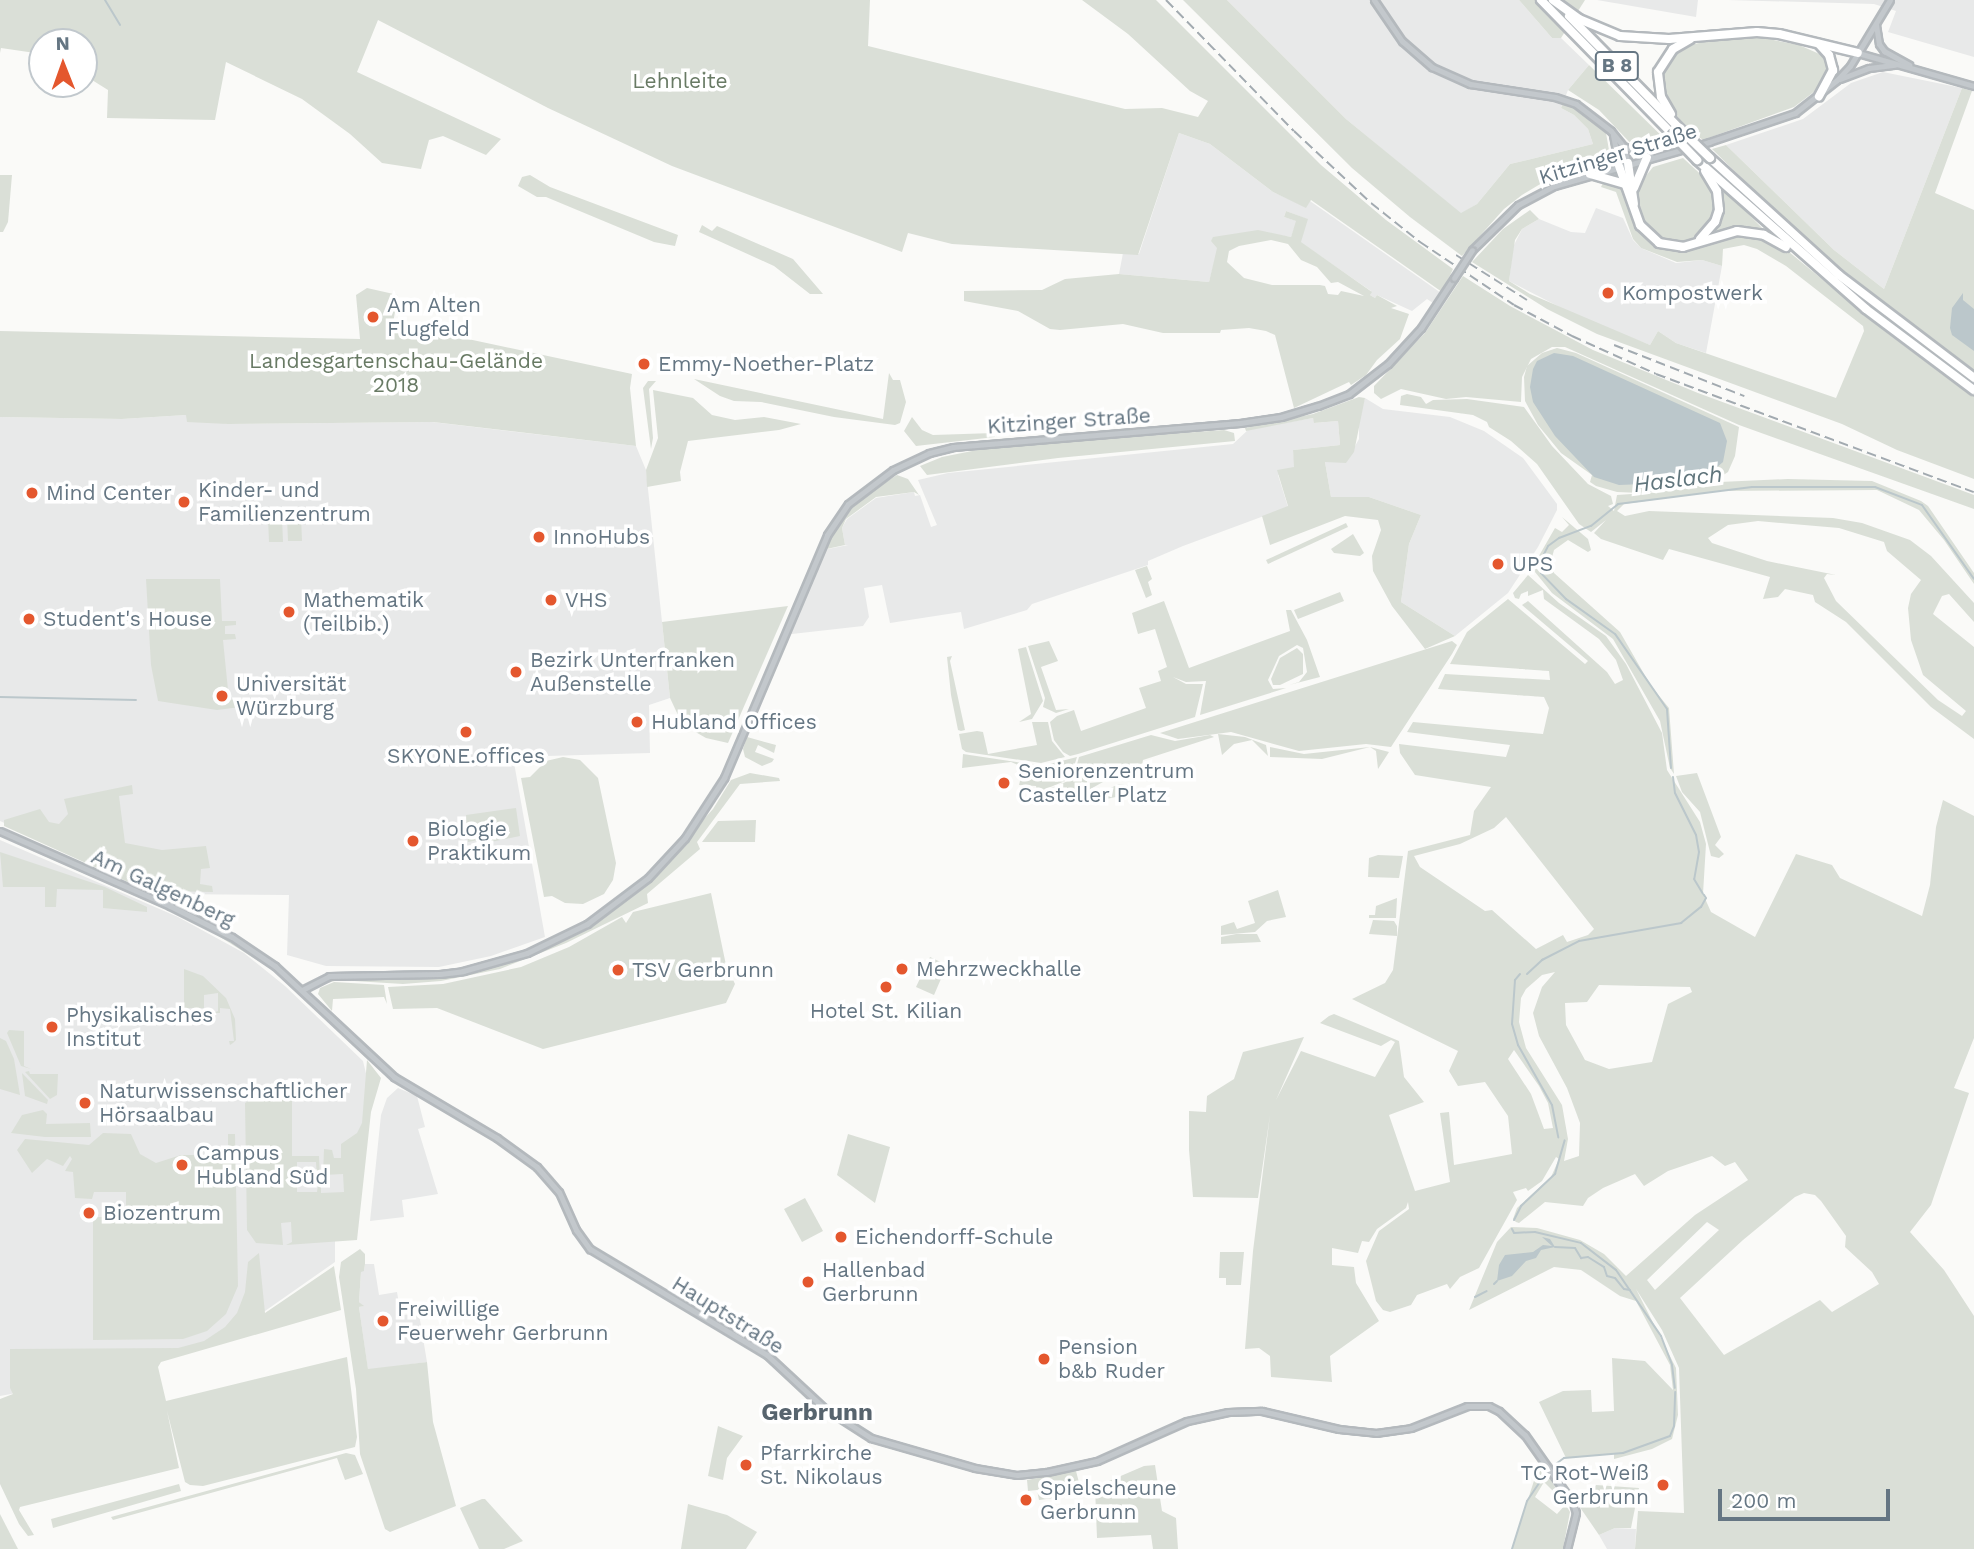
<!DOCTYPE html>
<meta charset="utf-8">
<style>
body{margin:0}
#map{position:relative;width:1974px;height:1549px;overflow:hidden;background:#fafaf8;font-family:"Work Sans",sans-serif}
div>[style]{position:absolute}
.built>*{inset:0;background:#e8e9e9}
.green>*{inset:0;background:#dadfd7}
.water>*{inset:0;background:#bbc7cb}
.stream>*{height:2px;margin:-1px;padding:0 1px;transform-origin:1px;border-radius:1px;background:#bbc7cb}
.roads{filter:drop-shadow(2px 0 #b4b9bd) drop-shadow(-2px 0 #b4b9bd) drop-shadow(0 2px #b4b9bd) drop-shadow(0 -2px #b4b9bd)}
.tertiary>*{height:5px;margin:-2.5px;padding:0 2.5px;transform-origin:2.5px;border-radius:2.5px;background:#c3c8cc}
.trunk>*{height:8px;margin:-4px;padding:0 4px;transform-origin:4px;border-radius:4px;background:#fff}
.rail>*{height:2px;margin-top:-1px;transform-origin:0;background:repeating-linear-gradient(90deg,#a2aab0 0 10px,transparent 0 15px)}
.bridges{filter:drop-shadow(2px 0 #b4b9bd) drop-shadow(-2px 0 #b4b9bd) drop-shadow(0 2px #b4b9bd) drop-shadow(0 -2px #b4b9bd)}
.tertiary-bridge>*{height:5px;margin:-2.5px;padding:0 2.5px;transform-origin:2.5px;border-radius:2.5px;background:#c3c8cc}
.trunk-bridge>*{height:8px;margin:-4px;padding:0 4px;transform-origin:4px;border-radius:4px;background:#fff}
.dots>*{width:19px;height:19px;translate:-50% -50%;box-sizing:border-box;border:4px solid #fff;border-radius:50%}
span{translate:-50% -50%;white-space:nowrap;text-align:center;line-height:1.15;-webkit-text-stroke:7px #fff;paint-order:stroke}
.shield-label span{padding:2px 5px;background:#fff;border:2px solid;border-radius:5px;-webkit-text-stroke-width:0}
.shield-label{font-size:19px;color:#657683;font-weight:700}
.park-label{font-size:21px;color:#687a64}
.street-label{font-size:21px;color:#657683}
.poi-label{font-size:21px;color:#657683}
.left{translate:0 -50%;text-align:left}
.right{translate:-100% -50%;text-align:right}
.water-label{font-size:23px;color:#60757c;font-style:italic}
.quarter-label{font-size:24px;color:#57646e;font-weight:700}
.north{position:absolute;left:28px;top:28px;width:70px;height:70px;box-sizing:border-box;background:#fff;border:2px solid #c1c8cd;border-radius:50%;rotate:359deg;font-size:19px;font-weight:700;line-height:28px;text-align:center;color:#657683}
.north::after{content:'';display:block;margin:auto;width:24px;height:32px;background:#e4572e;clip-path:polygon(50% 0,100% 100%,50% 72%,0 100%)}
.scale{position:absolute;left:1718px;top:1489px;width:172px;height:32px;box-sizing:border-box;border:4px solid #657683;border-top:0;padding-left:9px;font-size:21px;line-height:24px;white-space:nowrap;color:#657683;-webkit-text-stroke:5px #fff;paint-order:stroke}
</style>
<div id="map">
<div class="built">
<i style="clip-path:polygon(1227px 0,1519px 0,1552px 38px,1561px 38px,1589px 65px,1568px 90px,1561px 108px,1574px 115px,1588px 129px,1593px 144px,1510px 164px,1477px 204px,1461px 214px,1346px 119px)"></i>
<i style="clip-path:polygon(1597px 0,1698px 0,1696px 17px)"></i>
<i style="clip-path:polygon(1728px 0,1974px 0,1974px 57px,1888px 32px,1896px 11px,1874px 4px)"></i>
<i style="clip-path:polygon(1883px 72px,1962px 88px,1884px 289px,1834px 250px,1726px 145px,1803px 119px,1851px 83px)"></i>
<i style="clip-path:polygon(1179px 133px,1210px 144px,1273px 192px,1306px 207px,1310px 201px,1441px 293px,1433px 303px,1427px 299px,1412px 311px,1377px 295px,1375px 298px,1370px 295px,1371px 291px,1300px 242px,1307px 219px,1286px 211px,1284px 217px,1297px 221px,1291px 237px,1272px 234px,1218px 248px,1209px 282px,1119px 274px,1123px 253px,1139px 254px)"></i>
<i style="clip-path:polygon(1596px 208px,1623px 218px,1633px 240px,1641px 248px,1676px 263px,1702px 260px,1722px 266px,1706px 353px,1676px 343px,1658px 331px,1650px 345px,1581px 318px,1509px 281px,1513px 247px,1522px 229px,1539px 219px,1571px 232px,1585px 233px)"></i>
<i style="clip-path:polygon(1365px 398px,1383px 409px,1450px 417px,1484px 431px,1523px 458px,1557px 504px,1557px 510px,1538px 547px,1508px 593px,1455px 636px,1401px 602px,1409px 544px,1421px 515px,1369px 497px,1331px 497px,1325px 462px,1346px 462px,1359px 439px,1359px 419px)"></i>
<i style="clip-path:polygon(186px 415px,228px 424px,432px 422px,636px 446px,646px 470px,670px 698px,649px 705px,650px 753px,513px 757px,545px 937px,491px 956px,439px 967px,326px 966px,287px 955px,289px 895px,163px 894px,0 821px,0 417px,122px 419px)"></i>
<i style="clip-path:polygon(1313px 418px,1315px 423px,1338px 421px,1340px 445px,1293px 450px,1295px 467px,1278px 475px,1288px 507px,1183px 546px,1148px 561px,1148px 565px,1032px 604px,1027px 610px,964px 629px,961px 612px,890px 623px,882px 585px,864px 588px,869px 617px,863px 626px,783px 635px,818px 551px,848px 545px,845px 545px,842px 528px,847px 519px,876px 498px,914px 492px,915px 496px,920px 495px,931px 527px,937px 525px,918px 480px,948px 473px,1233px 444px,1249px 429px)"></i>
<i style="clip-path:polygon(0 840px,178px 917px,244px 953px,285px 986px,363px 1061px,370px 1090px,335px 1241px,335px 1262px,265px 1311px,243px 1314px,213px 1343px,55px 1386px,0 1396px)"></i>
<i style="clip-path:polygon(398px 1088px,417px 1096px,425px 1127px,418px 1129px,438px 1194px,402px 1200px,404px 1217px,370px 1221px,381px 1115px,387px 1098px)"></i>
<i style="clip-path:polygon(365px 1264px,374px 1264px,379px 1295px,397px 1292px,401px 1315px,419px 1314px,427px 1362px,368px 1370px,359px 1307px,363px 1306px,359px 1302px,361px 1271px,364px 1271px)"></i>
<i style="clip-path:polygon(1615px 1528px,1636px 1529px,1635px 1549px,1607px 1549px,1599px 1535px)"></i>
</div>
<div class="green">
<i style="clip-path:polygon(0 0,870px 0,868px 46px,1125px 109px,1162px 108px,1198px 117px,1208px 101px,1190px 91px,1128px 34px,1082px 0,1156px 0,1321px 165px,1386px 220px,1453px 269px,1442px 292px,1311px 200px,1306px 208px,1273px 192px,1210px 144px,1179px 133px,1138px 255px,952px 244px,908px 233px,902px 252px,672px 166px,548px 108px,378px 20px,357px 72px,501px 139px,486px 155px,443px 136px,429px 140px,421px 169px,382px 163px,350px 134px,302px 99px,226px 62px,215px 120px,107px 118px,108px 90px,84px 75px,84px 42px,42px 42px,42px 54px,1px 48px,0 53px)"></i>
<i style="clip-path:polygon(1183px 0,1227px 0,1346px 119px,1461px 213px,1477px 204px,1510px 164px,1593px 144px,1588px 129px,1574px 115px,1561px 108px,1564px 101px,1598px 123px,1606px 133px,1610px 156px,1607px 160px,1542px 183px,1522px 195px,1504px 209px,1462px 256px,1410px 217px,1352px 168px)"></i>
<i style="clip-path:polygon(1519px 0,1585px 0,1561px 38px,1552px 38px)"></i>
<i style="clip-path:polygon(1729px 37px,1758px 37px,1799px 45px,1824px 56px,1830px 69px,1823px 85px,1794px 107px,1703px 140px,1688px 129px,1667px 105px,1659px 85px,1663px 66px,1675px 51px,1684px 46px)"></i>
<i style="clip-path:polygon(1589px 65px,1672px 146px,1652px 150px,1636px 149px,1599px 110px,1568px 90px)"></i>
<i style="clip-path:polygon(1962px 88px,1972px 91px,1935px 193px,1974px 210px,1974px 374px,1823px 258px,1712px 149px,1726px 145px,1834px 250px,1884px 289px)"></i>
<i style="clip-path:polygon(1683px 158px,1708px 181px,1713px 191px,1716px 208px,1703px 233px,1681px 243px,1659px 239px,1646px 228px,1638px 212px,1637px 187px,1653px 167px)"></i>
<i style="clip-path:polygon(0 175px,12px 175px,8px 222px,3px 232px,0 232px)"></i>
<i style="clip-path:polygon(530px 175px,550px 187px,678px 235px,675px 246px,654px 242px,546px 197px,537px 197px,518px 186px,522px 177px)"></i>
<i style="clip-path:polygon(1715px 180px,1768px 234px,1751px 230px,1702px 239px,1715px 223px)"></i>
<i style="clip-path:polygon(1615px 182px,1622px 187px,1637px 226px,1657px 246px,1678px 250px,1724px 236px,1749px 233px,1783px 247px,1874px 322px,1974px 392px,1974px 479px,1897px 450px,1842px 424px,1597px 334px,1547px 309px,1472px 262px,1503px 229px,1530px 210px,1539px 219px,1522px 229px,1515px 240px,1509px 281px,1530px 294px,1650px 345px,1658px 331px,1676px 343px,1836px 398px,1864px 331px,1863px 326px,1786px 266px,1757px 249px,1744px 245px,1723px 249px,1722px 266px,1702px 260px,1677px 262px,1641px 248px,1633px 239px,1616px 192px,1601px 187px,1603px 183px)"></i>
<i style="clip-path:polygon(evenodd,1286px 211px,1308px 219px,1301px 242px,1372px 292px,1370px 295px,1375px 298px,1377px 295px,1397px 306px,1391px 308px,1409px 314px,1400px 339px,1377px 360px,1366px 375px,1351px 385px,1349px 382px,1294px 408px,1275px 335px,1266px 331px,1249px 328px,1221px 330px,1220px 333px,1163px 333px,1123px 324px,1060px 330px,1050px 329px,1018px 311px,964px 301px,964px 291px,1042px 290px,1065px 279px,1119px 274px,1209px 282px,1217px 248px,1211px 241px,1213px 237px,1258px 230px,1291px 237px,1296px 221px,1284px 217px,1286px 211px,1271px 240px,1288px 244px,1301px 260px,1317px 267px,1331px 283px,1338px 282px,1364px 296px,1341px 291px,1338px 295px,1328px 294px,1325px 286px,1320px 285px,1272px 285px,1244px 278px,1227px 262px,1229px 251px,1239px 246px,1271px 240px)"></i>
<i style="clip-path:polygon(702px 225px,712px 231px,717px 226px,793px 259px,823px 294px,810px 294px,774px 266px,699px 232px)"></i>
<i style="clip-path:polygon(1463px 276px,1510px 306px,1593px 350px,1698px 393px,1974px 495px,1974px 509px,1739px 425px,1565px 347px,1552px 347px,1531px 359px,1522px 377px,1521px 402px,1466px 397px,1446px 399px,1401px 389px,1381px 399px,1374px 393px,1374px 386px,1425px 333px)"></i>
<i style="clip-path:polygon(367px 288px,398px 295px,393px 323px,632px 374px,630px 388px,636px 446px,433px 422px,228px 424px,187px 422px,186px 415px,122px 419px,0 417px,0 331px,360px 339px,356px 295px)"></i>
<i style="clip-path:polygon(1557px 348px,1576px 353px,1739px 427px,1735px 456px,1728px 472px,1711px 483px,1642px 493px,1617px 492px,1596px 486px,1590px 482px,1592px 475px,1561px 453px,1538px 425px,1525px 401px,1524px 377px,1527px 366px,1542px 353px)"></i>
<i style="clip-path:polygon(889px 373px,893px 380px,900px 380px,906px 402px,900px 423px,895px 425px,834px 417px,761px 402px,734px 401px,720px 396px,694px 379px,883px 419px)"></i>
<i style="clip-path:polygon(648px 381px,656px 381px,649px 389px,653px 438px,651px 449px,643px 388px)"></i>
<i style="clip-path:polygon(653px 390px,693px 398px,712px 415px,735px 420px,764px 417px,801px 424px,779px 430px,688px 441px,680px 472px,681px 481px,647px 487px,646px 470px,658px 438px)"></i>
<i style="clip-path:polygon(evenodd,1407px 394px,1421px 397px,1426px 404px,1433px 400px,1467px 399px,1524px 407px,1552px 446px,1588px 484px,1611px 496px,1613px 504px,1608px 506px,1614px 511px,1617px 495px,1661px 492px,1720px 482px,1788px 479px,1872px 481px,1921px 501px,1928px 506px,1974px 573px,1974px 584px,1944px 540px,1919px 510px,1877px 490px,1719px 491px,1624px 504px,1617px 511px,1625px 516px,1649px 511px,1833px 518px,1862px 523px,1910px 540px,1931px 556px,1974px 603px,1974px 622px,1949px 594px,1942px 596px,1933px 614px,1974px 647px,1974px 739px,1931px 707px,1846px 622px,1815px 602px,1813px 595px,1785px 589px,1778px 597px,1763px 599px,1770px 577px,1669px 549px,1663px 560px,1601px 539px,1594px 533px,1606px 520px,1591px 532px,1579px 524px,1537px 464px,1511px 441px,1489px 427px,1487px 422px,1473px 415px,1400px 405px,1401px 396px,1407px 394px,1758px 521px,1839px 528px,1884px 542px,1887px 551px,1921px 580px,1911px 594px,1908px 608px,1911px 640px,1923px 675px,1966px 711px,1962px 716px,1938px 700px,1836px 601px,1824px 578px,1827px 574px,1836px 575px,1767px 561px,1712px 543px,1708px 538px,1728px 525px,1758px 521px)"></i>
<i style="clip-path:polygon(1359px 397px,1365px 398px,1354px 452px,1346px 463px,1325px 462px,1331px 497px,1369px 497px,1421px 515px,1409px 544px,1401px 602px,1455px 636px,1425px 649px,1392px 606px,1373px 571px,1372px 556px,1381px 530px,1378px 520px,1345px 516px,1270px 545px,1262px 516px,1288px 506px,1277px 470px,1294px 467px,1293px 450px,1340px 445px,1338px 421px,1314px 423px,1313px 418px,1246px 431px,1245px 428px,1313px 414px)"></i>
<i style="clip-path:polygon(912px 417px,922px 430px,933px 435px,994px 433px,995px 437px,916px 446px,904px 431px)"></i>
<i style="clip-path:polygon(1224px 430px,1234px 433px,1235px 441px,1058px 458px,927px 475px,920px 466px,942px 457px,992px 447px)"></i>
<i style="clip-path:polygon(897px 475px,908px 479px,919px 495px,914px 492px,876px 497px,846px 519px,842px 528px,845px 545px,822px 550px,857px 501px)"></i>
<i style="clip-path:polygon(301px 516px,302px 541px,288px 541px,287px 517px)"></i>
<i style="clip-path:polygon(282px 517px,283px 542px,269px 542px,268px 518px)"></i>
<i style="clip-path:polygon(1562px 517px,1588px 539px,1591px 550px,1588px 552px,1568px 540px,1554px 550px,1551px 561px,1554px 573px,1620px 632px,1651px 686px,1669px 708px,1674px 774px,1670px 768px,1660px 721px,1613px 639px,1552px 593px,1535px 572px,1536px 561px,1555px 528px,1562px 532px,1569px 525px)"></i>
<i style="clip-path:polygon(1346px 523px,1348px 527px,1268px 564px,1266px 560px)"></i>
<i style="clip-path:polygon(1353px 534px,1364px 553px,1360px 556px,1334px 553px,1331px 549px)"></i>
<i style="clip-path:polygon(1147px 566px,1152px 579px,1148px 582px,1152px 595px,1146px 598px,1135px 570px)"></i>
<i style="clip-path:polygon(evenodd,1528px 575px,1559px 603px,1606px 636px,1626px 664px,1662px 733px,1667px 770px,1700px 822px,1706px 844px,1703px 894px,1711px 912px,1755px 937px,1796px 854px,1832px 865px,1840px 878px,1922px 916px,1930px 885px,1936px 827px,1943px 800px,1974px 816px,1974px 1038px,1954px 1088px,1969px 1093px,1931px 1205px,1910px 1232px,1944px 1270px,1974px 1316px,1974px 1549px,1635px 1549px,1638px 1511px,1684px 1513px,1679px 1368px,1662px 1330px,1636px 1289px,1676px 1368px,1678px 1415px,1672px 1439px,1652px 1449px,1614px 1459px,1614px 1454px,1566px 1458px,1539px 1402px,1563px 1391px,1591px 1390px,1592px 1412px,1614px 1411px,1612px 1358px,1645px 1361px,1673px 1390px,1670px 1365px,1636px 1301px,1620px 1296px,1581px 1270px,1554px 1267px,1469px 1310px,1497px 1242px,1511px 1227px,1537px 1228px,1580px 1240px,1604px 1254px,1626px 1276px,1695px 1215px,1748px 1180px,1735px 1162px,1725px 1166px,1712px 1156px,1668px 1171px,1644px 1186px,1635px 1174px,1603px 1188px,1588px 1198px,1583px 1206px,1545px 1202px,1519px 1223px,1516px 1222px,1513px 1219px,1517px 1208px,1551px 1177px,1559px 1159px,1556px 1157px,1542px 1181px,1528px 1191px,1526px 1188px,1513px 1192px,1517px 1200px,1479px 1268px,1460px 1277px,1450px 1289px,1447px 1284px,1417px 1295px,1411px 1305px,1390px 1312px,1383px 1310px,1376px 1301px,1366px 1261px,1379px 1231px,1409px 1209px,1408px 1202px,1406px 1208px,1377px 1229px,1369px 1242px,1362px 1241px,1358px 1253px,1332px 1248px,1332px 1265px,1354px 1267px,1356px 1283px,1379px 1321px,1330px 1356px,1332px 1382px,1271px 1377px,1270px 1356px,1259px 1348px,1245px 1349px,1253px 1251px,1270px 1115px,1258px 1198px,1193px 1197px,1189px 1150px,1189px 1111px,1206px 1112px,1207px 1096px,1234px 1079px,1243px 1052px,1304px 1037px,1276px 1100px,1301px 1051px,1375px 1077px,1395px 1042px,1391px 1040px,1381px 1046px,1320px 1023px,1329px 1016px,1334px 1014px,1399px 1041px,1404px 1077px,1424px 1102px,1389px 1115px,1415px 1191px,1450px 1182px,1440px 1113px,1449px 1112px,1454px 1165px,1512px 1154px,1508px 1116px,1485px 1082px,1458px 1086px,1449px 1071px,1458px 1051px,1352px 999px,1385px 983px,1393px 970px,1408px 851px,1470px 835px,1474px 811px,1491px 787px,1415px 775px,1400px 753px,1399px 744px,1506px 757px,1510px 745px,1407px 732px,1413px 722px,1543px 734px,1549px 708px,1544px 697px,1438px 689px,1445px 674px,1550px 680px,1549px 671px,1450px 664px,1467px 632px,1508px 599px,1585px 664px,1588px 661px,1522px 605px,1528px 601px,1607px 672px,1615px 684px,1623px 680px,1616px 660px,1599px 639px,1544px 599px,1543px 590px,1528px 596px,1528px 591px,1521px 594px,1519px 599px,1515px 598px,1513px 593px,1528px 575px,1506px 817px,1594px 929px,1588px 935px,1567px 942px,1563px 935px,1536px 949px,1492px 910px,1485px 911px,1420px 867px,1414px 856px,1460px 844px,1494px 828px,1506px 817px,1528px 575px,1555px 972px,1542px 987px,1533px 1013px,1539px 1036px,1567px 1088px,1580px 1123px,1579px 1156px,1564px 1161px,1568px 1139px,1562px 1105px,1526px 1048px,1519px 1022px,1521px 998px,1526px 989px,1542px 975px,1555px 972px,1528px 575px,1599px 985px,1690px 987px,1692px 992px,1668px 1004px,1652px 1062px,1609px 1069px,1585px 1060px,1566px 1025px,1565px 1003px,1587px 1002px,1599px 985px,1528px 575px,1514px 1050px,1539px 1086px,1548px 1103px,1553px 1128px,1544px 1129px,1531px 1094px,1508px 1059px,1514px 1050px,1528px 575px,1804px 1193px,1815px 1195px,1821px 1201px,1846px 1236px,1845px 1247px,1872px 1272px,1879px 1284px,1832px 1312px,1820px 1300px,1724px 1355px,1680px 1298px,1743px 1240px,1795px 1197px,1804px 1193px,1528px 575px,1707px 1222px,1719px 1230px,1655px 1290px,1647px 1280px,1707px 1222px)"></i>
<i style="clip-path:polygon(146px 579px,220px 579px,222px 621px,236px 621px,236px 625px,225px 626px,225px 634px,235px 634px,236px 639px,223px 640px,229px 700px,247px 698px,248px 706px,217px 710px,158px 701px,151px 665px)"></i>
<i style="clip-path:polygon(1340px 592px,1344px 601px,1298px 619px,1294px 610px)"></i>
<i style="clip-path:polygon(1164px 601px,1189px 668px,1290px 631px,1286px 610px,1291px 610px,1307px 640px,1320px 677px,1289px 685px,1299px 682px,1307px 672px,1303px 648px,1297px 645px,1279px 656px,1268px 680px,1273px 689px,1286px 688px,1200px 715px,1206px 681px,1186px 682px,1173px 677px,1186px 684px,1203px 684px,1195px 717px,1078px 754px,1070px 756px,1063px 752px,1054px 740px,1050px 722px,1057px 716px,1074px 710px,1081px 731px,1146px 708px,1139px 688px,1161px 681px,1158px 671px,1167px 667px,1155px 629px,1138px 634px,1132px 613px)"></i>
<i style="clip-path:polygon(788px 606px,728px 743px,706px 738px,692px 730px,678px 715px,670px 698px,662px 622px)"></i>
<i style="clip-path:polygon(1049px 641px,1058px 661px,1041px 667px,1056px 710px,1069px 709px,1056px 713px,1043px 707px,1045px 698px,1028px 646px)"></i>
<i style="clip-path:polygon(1452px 641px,1457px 645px,1452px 654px,1391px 747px,1366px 744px,1299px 751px,1231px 732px,1178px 739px,1160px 733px)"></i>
<i style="clip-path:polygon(1026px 647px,1043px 701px,1032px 719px,1019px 722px,1031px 714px,1018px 649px)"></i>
<i style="clip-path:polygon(1297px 648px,1303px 654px,1303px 674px,1280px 685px,1273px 685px,1271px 679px,1280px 658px)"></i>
<i style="clip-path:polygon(952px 656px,950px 661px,965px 730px,961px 731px,958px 730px,951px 695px,947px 657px)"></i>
<i style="clip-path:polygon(1032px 722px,1048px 722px,1052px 741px,1065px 757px,1041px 763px,966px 752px,962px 749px,959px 734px,977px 731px,983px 732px,988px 754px,1037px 745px)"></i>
<i style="clip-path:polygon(1218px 734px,1245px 737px,1266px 745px,1268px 756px,1252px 740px,1234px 744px,1222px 755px)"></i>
<i style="clip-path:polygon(1151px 735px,1175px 741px,1210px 735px,1214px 737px,1143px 760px,1139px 780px,1123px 776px,1106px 780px,1087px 780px,1087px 783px,1103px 782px,1085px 792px,1058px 799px,1050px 800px,1046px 796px,1052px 792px,1047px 792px,1051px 788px,1073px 779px,1079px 757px)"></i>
<i style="clip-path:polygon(747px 737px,776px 745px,774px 753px,758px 745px,755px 752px,774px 759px,772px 762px,762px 766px,745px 757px,743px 749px)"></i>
<i style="clip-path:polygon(1270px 747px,1304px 754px,1370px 747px,1389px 752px,1378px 769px,1376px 751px,1370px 747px,1322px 759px,1270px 757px)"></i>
<i style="clip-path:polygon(963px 754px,1042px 766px,1077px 757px,1070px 779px,1048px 788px,1042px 795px,1049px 800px,1039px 802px,1036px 786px,1019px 785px,1021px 777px,1018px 765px,1011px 762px,962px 768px)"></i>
<i style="clip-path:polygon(563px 757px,580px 760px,598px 778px,616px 863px,613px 880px,604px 894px,583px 904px,565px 903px,552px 896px,544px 897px,521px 778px,530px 777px,546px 761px)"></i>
<i style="clip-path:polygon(750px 773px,779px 778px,780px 781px,740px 784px,697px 842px,700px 849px,647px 894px,648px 903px,566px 943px,500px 969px,441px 981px,403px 984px,338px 980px,318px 986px,336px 978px,406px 979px,458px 975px,512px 962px,558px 943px,611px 912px,642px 888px,713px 809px,731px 780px)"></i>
<i style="clip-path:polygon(1697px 773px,1721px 837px,1715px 845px,1724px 854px,1719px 858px,1711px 856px,1700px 812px,1682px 792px,1676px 776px)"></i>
<i style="clip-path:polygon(1119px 784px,1132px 786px,1140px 792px,1087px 803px,1087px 799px)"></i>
<i style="clip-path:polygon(132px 785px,133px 794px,119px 796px,125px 843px,162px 850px,206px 846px,210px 868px,201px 869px,200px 884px,212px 886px,213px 892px,165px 891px,159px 896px,4px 826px,4px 820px,40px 809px,49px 822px,59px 824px,68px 814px,64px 799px)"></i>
<i style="clip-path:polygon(516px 808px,520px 836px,486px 843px,483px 839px,468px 842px,466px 815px)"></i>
<i style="clip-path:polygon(756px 820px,755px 842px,702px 842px,718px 821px)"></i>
<i style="clip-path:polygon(8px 840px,202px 924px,245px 949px,260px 962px,201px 925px)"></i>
<i style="clip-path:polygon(0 852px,105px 887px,147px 907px,147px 912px,103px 908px,103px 890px,57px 889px,56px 907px,45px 907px,45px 887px,3px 887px)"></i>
<i style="clip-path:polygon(1378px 855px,1403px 856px,1399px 878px,1368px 877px,1369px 858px)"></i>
<i style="clip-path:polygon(1278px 890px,1286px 917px,1267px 921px,1255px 932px,1221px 935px,1221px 926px,1234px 922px,1237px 929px,1255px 923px,1248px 901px)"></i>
<i style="clip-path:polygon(711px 893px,726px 965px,735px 984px,726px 1003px,543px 1049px,437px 1008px,393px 1009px,388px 987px,443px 984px,521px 967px,569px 947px,622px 917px,626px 923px,633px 912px)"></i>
<i style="clip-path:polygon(1397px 898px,1396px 918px,1369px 918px,1369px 915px,1375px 915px,1376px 906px)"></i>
<i style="clip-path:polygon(1373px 920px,1394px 921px,1397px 926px,1397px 936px,1369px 934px)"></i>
<i style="clip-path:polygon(1236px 934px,1257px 934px,1261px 942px,1221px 944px,1221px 937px)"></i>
<i style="clip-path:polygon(930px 957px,947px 965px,934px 995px,916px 987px)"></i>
<i style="clip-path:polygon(184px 969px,203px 976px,226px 998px,235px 1019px,236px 1040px,233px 1043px,230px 1045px,229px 1041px,234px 1041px,230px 1009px,220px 1008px,220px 1013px,213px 1013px,218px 1011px,218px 993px,204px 995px,204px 1008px,184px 1008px)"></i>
<i style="clip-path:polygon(334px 982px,384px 985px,387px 1004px,384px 997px,333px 999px,332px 1011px,318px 994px,320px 988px)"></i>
<i style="clip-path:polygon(9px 1030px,24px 1031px,24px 1066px,31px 1069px,21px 1066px,7px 1033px)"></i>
<i style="clip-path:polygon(0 1038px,6px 1041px,14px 1059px,20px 1095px,0 1089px)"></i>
<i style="clip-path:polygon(367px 1060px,381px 1078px,371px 1112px,357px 1240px,286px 1245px,292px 1242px,291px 1222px,281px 1223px,283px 1245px,256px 1243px,247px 1230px,245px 1103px,252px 1099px,292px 1099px,292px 1156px,319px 1156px,320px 1179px,317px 1181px,316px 1162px,297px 1162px,297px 1192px,317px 1192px,318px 1185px,321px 1185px,321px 1193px,344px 1192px,343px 1174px,323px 1175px,324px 1149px,332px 1150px,334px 1158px,341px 1158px,341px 1144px,357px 1133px,362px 1123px)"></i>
<i style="clip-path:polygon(29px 1071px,30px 1074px,58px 1074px,57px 1095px,50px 1099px,25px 1072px)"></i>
<i style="clip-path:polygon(22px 1073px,48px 1100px,47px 1104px,25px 1096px)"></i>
<i style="clip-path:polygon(43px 1110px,47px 1114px,46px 1124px,90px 1123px,91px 1137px,45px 1137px,11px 1133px,22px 1115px)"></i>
<i style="clip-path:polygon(103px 1133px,131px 1134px,140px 1154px,156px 1163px,181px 1155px,228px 1155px,228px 1134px,235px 1134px,238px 1286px,226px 1314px,207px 1331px,183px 1339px,93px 1340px,93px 1217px,126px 1217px,126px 1192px,94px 1192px,92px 1199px,75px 1198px,73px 1172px,65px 1171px,72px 1159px,70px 1156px,63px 1166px,47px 1159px,32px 1173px,17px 1150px,25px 1139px,89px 1145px)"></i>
<i style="clip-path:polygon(848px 1134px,890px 1147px,875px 1203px,837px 1175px)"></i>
<i style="clip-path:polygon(805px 1198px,823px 1231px,802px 1242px,784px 1209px)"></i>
<i style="clip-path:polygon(360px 1249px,365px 1254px,365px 1264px,364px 1271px,361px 1272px,359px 1302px,364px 1306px,359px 1307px,368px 1369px,427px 1362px,433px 1422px,456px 1506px,390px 1532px,385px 1529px,360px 1454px,356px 1389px,339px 1277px,341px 1262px)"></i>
<i style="clip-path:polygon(1220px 1252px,1244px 1252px,1241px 1285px,1226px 1285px,1226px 1278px,1219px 1278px)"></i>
<i style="clip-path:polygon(259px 1253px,265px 1313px,334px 1266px,341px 1310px,161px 1362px,158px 1367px,166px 1401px,347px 1357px,357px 1437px,355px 1447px,203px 1486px,190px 1485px,185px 1482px,167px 1411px,179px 1468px,20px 1507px,19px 1510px,34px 1535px,28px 1536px,19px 1524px,0 1484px,0 1399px,13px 1394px,10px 1388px,10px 1349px,178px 1348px,204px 1341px,225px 1327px,237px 1313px,245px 1292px,248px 1262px)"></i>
<i style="clip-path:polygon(718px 1426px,743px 1436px,727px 1458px,723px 1480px,708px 1476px)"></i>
<i style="clip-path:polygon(346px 1453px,355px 1455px,363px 1474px,345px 1480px,337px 1458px,113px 1520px,111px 1517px)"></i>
<i style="clip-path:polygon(evenodd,1540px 1462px,1570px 1512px,1563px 1549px,1512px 1549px,1540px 1462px,1544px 1482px,1566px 1504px,1557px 1514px,1535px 1497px,1544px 1482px)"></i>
<i style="clip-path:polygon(1155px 1465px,1162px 1511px,1176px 1518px,1178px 1549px,1153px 1549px,1151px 1535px,1097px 1538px,1095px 1487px,1144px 1466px)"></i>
<i style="clip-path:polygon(1076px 1471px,1082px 1494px,1039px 1500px,1037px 1490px,1028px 1491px,1027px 1480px)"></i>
<i style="clip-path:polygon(179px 1484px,181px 1491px,53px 1528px,51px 1519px)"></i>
<i style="clip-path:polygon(1596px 1485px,1639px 1488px,1631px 1528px,1615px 1528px,1599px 1535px,1577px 1503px)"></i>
<i style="clip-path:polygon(482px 1499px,485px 1499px,523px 1541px,504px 1549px,479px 1549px,460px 1508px)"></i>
<i style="clip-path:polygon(688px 1504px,727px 1515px,757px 1532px,746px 1549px,681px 1549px)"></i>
<i style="clip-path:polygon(0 1514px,18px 1549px,0 1549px)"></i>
</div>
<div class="water">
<i style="clip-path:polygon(1963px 293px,1963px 300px,1974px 309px,1974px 351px,1952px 335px,1950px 328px,1952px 308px)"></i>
<i style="clip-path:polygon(1554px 353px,1573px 356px,1720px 423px,1727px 441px,1723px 462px,1707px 476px,1668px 482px,1669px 489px,1642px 493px,1644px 484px,1619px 485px,1594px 477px,1555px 436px,1533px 402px,1530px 387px,1533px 369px,1537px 361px)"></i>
<i style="clip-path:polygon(1542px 1237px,1550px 1239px,1555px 1247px,1541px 1250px,1536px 1258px,1526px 1261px,1512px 1276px,1497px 1281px,1499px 1265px,1505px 1255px,1533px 1252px,1543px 1245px,1552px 1246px)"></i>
</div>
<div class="stream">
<i style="left:105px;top:0;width:29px;rotate:59deg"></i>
<i style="left:0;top:697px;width:136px;rotate:1.3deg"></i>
<i style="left:1671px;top:768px;width:59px;rotate:-93.9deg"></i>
<i style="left:1667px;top:709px;width:91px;rotate:-124.7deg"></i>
<i style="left:1615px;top:634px;width:60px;rotate:-144.5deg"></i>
<i style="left:1566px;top:599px;width:36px;rotate:-134deg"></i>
<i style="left:1541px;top:573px;width:15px;rotate:-86deg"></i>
<i style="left:1542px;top:558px;width:13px;rotate:-63deg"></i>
<i style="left:1548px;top:546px;width:14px;rotate:-36deg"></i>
<i style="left:1559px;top:538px;width:34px;rotate:-21deg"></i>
<i style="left:1591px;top:526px;width:35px;rotate:-39deg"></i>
<i style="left:1618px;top:504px;width:135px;rotate:-7.2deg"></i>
<i style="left:1752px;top:487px;width:123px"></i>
<i style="left:1875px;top:487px;width:50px;rotate:21deg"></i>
<i style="left:1922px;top:505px;width:90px;rotate:54.9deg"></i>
<i style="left:1673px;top:777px;width:16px;rotate:83deg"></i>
<i style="left:1675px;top:793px;width:47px;rotate:63.4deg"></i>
<i style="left:1696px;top:835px;width:17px;rotate:80deg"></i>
<i style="left:1699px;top:852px;width:27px;rotate:100deg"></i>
<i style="left:1694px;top:879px;width:17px;rotate:59deg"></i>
<i style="left:1520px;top:974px;width:8px;rotate:130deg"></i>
<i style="left:1515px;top:980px;width:44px;rotate:93.9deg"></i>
<i style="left:1512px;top:1024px;width:22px;rotate:74deg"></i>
<i style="left:1518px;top:1045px;width:69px;rotate:60.5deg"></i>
<i style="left:1552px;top:1105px;width:33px;rotate:79deg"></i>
<i style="left:1527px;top:974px;width:21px;rotate:-43deg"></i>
<i style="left:1542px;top:960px;width:42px;rotate:-27.2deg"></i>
<i style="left:1579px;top:941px;width:104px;rotate:-10deg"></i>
<i style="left:1681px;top:923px;width:26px;rotate:-39deg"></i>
<i style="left:1701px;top:907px;width:10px;rotate:-61deg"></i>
<i style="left:1706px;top:898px;width:4px;rotate:-124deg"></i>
<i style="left:1514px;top:1220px;width:16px;rotate:-63deg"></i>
<i style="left:1521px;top:1206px;width:47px;rotate:-43.3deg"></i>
<i style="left:1555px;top:1174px;width:35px;rotate:-74deg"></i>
<i style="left:1512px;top:1229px;width:4px;rotate:63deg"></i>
<i style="left:1514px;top:1233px;width:21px;rotate:-3deg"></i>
<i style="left:1535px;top:1232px;width:47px;rotate:13.4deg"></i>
<i style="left:1581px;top:1243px;width:44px;rotate:37.6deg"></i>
<i style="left:1616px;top:1270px;width:80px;rotate:55.7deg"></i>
<i style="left:1661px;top:1336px;width:31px;rotate:69deg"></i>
<i style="left:1672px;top:1365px;width:23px;rotate:83deg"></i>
<i style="left:1555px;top:1247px;width:20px;rotate:3deg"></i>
<i style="left:1575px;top:1248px;width:12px;rotate:59deg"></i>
<i style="left:1581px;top:1258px;width:7px;rotate:-8deg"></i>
<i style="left:1588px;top:1257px;width:19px;rotate:32deg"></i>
<i style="left:1604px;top:1267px;width:9px;rotate:72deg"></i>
<i style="left:1607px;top:1276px;width:8px;rotate:14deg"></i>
<i style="left:1615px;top:1278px;width:14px;rotate:51deg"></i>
<i style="left:1624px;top:1289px;width:6px;rotate:9deg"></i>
<i style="left:1494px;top:1284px;width:4px;rotate:-45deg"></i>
<i style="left:1475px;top:1297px;width:13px;rotate:-27deg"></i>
<i style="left:1553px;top:1466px;width:14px;rotate:-36deg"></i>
<i style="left:1564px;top:1458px;width:59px;rotate:-4.8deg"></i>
<i style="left:1623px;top:1453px;width:50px;rotate:-19.9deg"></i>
<i style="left:1670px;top:1436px;width:11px;rotate:-68deg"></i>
<i style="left:1674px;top:1426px;width:34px;rotate:-88deg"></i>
<i style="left:1512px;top:1549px;width:50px;rotate:-72.6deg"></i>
<i style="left:1527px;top:1501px;width:34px;rotate:-56deg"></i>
</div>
<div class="roads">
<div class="tertiary">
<i style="left:1374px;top:0;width:50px;rotate:55.7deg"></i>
<i style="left:1402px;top:41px;width:40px;rotate:41deg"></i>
<i style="left:1432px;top:67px;width:42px;rotate:24.1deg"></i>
<i style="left:1470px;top:84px;width:86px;rotate:8.7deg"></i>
<i style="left:1555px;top:97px;width:22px;rotate:18deg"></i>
<i style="left:1576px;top:104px;width:44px;rotate:37.6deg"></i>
<i style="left:1611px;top:131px;width:19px;rotate:51deg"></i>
<i style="left:1623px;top:146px;width:18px;rotate:74deg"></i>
<i style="left:1876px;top:25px;width:19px;rotate:81deg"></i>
<i style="left:1879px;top:44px;width:9px;rotate:54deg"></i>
<i style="left:1884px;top:51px;width:29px;rotate:29deg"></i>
<i style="left:1858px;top:53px;width:121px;rotate:15.9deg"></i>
<i style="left:1840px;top:79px;width:31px;rotate:-21deg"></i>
<i style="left:1869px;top:68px;width:26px;rotate:-7deg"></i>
<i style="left:1613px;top:135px;width:32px;rotate:79deg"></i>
<i style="left:1623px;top:146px;width:30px;rotate:21deg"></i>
<i style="left:1472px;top:250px;width:64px;rotate:-44.4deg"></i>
<i style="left:1518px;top:205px;width:41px;rotate:-27.8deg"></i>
<i style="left:1554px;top:186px;width:161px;rotate:-15.8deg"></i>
<i style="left:1709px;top:142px;width:91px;rotate:-18.6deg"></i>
<i style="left:1795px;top:113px;width:53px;rotate:-38.2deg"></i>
<i style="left:1837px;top:80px;width:19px;rotate:-47deg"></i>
<i style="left:1850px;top:66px;width:77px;rotate:-58.8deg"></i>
<i style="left:0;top:831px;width:186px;rotate:23.8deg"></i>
<i style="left:170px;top:906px;width:69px;rotate:26.6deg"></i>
<i style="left:232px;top:937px;width:52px;rotate:34deg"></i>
<i style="left:275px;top:966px;width:163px;rotate:43deg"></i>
<i style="left:394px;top:1077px;width:120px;rotate:30.6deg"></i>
<i style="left:497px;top:1138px;width:49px;rotate:35.9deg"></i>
<i style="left:537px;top:1167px;width:33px;rotate:49deg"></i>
<i style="left:559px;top:1192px;width:42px;rotate:65.9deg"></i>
<i style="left:576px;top:1230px;width:24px;rotate:54deg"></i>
<i style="left:590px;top:1249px;width:206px;rotate:30.9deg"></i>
<i style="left:767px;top:1355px;width:78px;rotate:42.9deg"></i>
<i style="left:824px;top:1408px;width:56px;rotate:32.6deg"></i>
<i style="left:871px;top:1438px;width:108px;rotate:16.1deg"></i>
<i style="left:975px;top:1468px;width:43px;rotate:9.5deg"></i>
<i style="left:1017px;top:1475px;width:30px;rotate:-6deg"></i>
<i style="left:1047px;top:1472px;width:51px;rotate:-12.4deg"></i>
<i style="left:1097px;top:1461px;width:98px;rotate:-24deg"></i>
<i style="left:1187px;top:1421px;width:42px;rotate:-12.4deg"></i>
<i style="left:1228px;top:1412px;width:34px;rotate:-2deg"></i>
<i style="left:1262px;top:1411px;width:79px;rotate:13.2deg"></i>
<i style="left:1339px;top:1429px;width:37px;rotate:6deg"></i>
<i style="left:1376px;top:1433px;width:35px;rotate:-8deg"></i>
<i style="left:1411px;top:1428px;width:60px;rotate:-21.4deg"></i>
<i style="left:1467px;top:1406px;width:22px"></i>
<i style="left:1489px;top:1406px;width:11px;rotate:27deg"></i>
<i style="left:1499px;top:1411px;width:35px;rotate:43deg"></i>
<i style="left:1525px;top:1435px;width:83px;rotate:54.8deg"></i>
<i style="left:1573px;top:1503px;width:10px;rotate:73deg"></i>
<i style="left:1576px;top:1513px;width:37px;rotate:104deg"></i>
<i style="left:302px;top:990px;width:30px;rotate:-27deg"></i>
<i style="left:329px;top:976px;width:111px;rotate:-1deg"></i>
<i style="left:440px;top:974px;width:23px;rotate:-7deg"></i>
<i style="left:463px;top:971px;width:66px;rotate:-15.7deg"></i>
<i style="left:527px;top:953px;width:67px;rotate:-25.8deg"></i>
<i style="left:587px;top:924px;width:76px;rotate:-37deg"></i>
<i style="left:648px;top:878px;width:54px;rotate:-47.2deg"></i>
<i style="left:685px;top:838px;width:72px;rotate:-57deg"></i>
<i style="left:724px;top:778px;width:264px;rotate:-67deg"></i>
<i style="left:827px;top:535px;width:37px;rotate:-56deg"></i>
<i style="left:848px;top:504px;width:56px;rotate:-37.1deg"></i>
<i style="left:893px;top:470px;width:40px;rotate:-25deg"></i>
<i style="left:929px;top:453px;width:25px;rotate:-14deg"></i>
<i style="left:953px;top:447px;width:288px;rotate:-4.8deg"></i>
<i style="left:1240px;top:423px;width:41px;rotate:-8.3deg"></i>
<i style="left:1281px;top:417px;width:39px;rotate:-17deg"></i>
<i style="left:1318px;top:406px;width:33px;rotate:-21deg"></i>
<i style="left:1349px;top:394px;width:49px;rotate:-37.6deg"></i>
<i style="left:1388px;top:364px;width:49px;rotate:-47.5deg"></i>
<i style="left:1421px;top:328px;width:60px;rotate:-56.6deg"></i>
</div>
<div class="trunk">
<i style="left:1541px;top:0;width:189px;rotate:45.6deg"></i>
<i style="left:1553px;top:0;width:32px;rotate:36deg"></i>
<i style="left:1579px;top:19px;width:44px;rotate:22.5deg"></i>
<i style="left:1620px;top:36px;width:49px;rotate:3.5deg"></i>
<i style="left:1669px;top:39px;width:88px;rotate:-4.5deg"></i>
<i style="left:1757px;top:32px;width:22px;rotate:5deg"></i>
<i style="left:1779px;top:34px;width:81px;rotate:13.5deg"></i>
<i style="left:1569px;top:16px;width:161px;rotate:45.5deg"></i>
<i style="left:1819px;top:44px;width:15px;rotate:48deg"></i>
<i style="left:1829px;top:55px;width:16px;rotate:75deg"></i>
<i style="left:1833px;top:70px;width:30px;rotate:118deg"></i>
<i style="left:1671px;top:114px;width:20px;rotate:-120deg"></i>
<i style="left:1661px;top:97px;width:25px;rotate:-97deg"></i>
<i style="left:1658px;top:72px;width:27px;rotate:-57deg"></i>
<i style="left:1673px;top:49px;width:20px;rotate:-30deg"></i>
<i style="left:1710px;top:158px;width:174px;rotate:42.2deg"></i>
<i style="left:1839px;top:275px;width:170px;rotate:37.3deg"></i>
<i style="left:1697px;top:160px;width:225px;rotate:41.4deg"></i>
<i style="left:1866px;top:309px;width:135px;rotate:36.9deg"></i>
<i style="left:1628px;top:163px;width:41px;rotate:81.7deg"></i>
<i style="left:1619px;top:166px;width:63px;rotate:70.4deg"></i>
<i style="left:1640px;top:225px;width:26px;rotate:43deg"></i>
<i style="left:1659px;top:243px;width:24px;rotate:9deg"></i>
<i style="left:1683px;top:247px;width:56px;rotate:-16.5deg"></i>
<i style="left:1737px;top:231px;width:27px;rotate:8deg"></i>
<i style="left:1764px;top:235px;width:25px;rotate:29deg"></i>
<i style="left:1590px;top:174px;width:35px;rotate:16deg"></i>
<i style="left:1634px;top:188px;width:33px;rotate:-67deg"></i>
<i style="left:1700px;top:239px;width:23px;rotate:-49deg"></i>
<i style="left:1715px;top:222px;width:13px;rotate:-72deg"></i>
<i style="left:1719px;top:210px;width:19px;rotate:-96deg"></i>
<i style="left:1717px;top:191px;width:23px;rotate:-121deg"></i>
</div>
</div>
<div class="rail">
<i style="left:1166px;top:0;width:183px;rotate:45.7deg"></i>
<i style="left:1294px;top:131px;width:105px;rotate:43.1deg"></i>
<i style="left:1371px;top:203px;width:63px;rotate:38.5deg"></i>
<i style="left:1420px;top:242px;width:113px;rotate:33.8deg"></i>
<i style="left:1514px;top:305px;width:66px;rotate:28.1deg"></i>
<i style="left:1572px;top:336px;width:92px;rotate:24.3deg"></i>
<i style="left:1656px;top:374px;width:339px;rotate:20.4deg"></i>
<i style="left:1456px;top:255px;width:84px;rotate:32.4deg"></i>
<i style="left:1614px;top:345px;width:140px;rotate:21.4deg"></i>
</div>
<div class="bridges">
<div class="tertiary-bridge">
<i style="left:1454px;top:278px;width:33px;rotate:-57deg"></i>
</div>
<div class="trunk-bridge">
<i style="left:1682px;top:131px;width:39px;rotate:44deg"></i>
<i style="left:1673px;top:135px;width:35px;rotate:46deg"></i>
</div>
</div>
<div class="dots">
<i style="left:1608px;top:293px;background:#e4572e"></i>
<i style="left:373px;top:317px;background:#e4572e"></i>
<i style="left:644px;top:364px;background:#e4572e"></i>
<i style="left:32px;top:493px;background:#e4572e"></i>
<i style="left:184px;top:502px;background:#e4572e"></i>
<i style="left:539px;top:537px;background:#e4572e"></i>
<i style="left:1498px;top:564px;background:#e4572e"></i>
<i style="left:551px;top:600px;background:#e4572e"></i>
<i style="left:289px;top:612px;background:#e4572e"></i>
<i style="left:29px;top:619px;background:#e4572e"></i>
<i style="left:516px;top:672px;background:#e4572e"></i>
<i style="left:222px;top:696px;background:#e4572e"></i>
<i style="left:637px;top:722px;background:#e4572e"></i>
<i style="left:466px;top:732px;background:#e4572e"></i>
<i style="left:1004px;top:783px;background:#e4572e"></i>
<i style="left:413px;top:841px;background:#e4572e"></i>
<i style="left:902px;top:969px;background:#e4572e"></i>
<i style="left:618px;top:970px;background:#e4572e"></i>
<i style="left:886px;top:987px;background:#e4572e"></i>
<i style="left:52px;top:1027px;background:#e4572e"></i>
<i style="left:85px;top:1103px;background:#e4572e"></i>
<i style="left:182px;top:1165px;background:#e4572e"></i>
<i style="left:89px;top:1213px;background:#e4572e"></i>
<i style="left:841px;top:1237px;background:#e4572e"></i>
<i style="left:808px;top:1282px;background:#e4572e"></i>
<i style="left:383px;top:1321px;background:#e4572e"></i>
<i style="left:1044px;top:1359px;background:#e4572e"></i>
<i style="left:746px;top:1465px;background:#e4572e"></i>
<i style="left:1663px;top:1485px;background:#e4572e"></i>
<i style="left:1026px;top:1500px;background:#e4572e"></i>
</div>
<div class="shield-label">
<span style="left:1617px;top:66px">B 8</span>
</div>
<div class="park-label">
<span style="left:680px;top:81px">Lehnleite</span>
<span style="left:396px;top:373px">Landesgartenschau-Gelände<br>2018</span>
</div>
<div class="street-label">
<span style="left:1618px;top:154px;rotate:-17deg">Kitzinger Straße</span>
<span style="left:1069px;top:421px;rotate:-4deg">Kitzinger Straße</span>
<span style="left:163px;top:888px;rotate:25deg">Am Galgenberg</span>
<span style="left:728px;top:1315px;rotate:32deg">Hauptstraße</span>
</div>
<div class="poi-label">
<span class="left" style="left:1622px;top:293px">Kompostwerk</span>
<span class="left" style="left:387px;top:317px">Am Alten<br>Flugfeld</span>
<span class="left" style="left:658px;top:364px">Emmy-Noether-Platz</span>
<span class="left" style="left:198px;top:502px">Kinder- und<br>Familienzentrum</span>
<span class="left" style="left:46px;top:493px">Mind Center</span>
<span class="left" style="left:553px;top:537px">InnoHubs</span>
<span class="left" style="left:1512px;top:564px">UPS</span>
<span class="left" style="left:303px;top:612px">Mathematik<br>(Teilbib.)</span>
<span class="left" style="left:565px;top:600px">VHS</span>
<span class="left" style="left:43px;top:619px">Student's House</span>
<span class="left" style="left:530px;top:672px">Bezirk Unterfranken<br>Außenstelle</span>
<span class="left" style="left:236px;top:696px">Universität<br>Würzburg</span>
<span class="left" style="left:651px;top:722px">Hubland Offices</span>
<span style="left:466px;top:756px">SKYONE.offices</span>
<span class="left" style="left:1018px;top:783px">Seniorenzentrum<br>Casteller Platz</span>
<span class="left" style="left:427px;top:841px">Biologie<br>Praktikum</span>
<span class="left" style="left:916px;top:969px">Mehrzweckhalle</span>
<span class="left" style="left:632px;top:970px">TSV Gerbrunn</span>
<span style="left:886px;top:1011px">Hotel St. Kilian</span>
<span class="left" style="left:66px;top:1027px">Physikalisches<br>Institut</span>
<span class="left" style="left:99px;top:1103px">Naturwissenschaftlicher<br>Hörsaalbau</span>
<span class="left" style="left:196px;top:1165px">Campus<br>Hubland Süd</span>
<span class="left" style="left:103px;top:1213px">Biozentrum</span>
<span class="left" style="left:855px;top:1237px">Eichendorff-Schule</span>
<span class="left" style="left:822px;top:1282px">Hallenbad<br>Gerbrunn</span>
<span class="left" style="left:397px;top:1321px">Freiwillige<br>Feuerwehr Gerbrunn</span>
<span class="left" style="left:1058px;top:1359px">Pension<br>b&amp;b Ruder</span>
<span class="left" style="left:760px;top:1465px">Pfarrkirche<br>St. Nikolaus</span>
<span class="right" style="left:1649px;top:1485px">TC Rot-Weiß<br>Gerbrunn</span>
<span class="left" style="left:1040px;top:1500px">Spielscheune<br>Gerbrunn</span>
</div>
<div class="water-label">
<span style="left:1678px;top:480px;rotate:-7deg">Haslach</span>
</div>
<div class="quarter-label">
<span style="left:817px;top:1413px">Gerbrunn</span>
</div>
<div class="north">N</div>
<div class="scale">200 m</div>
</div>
